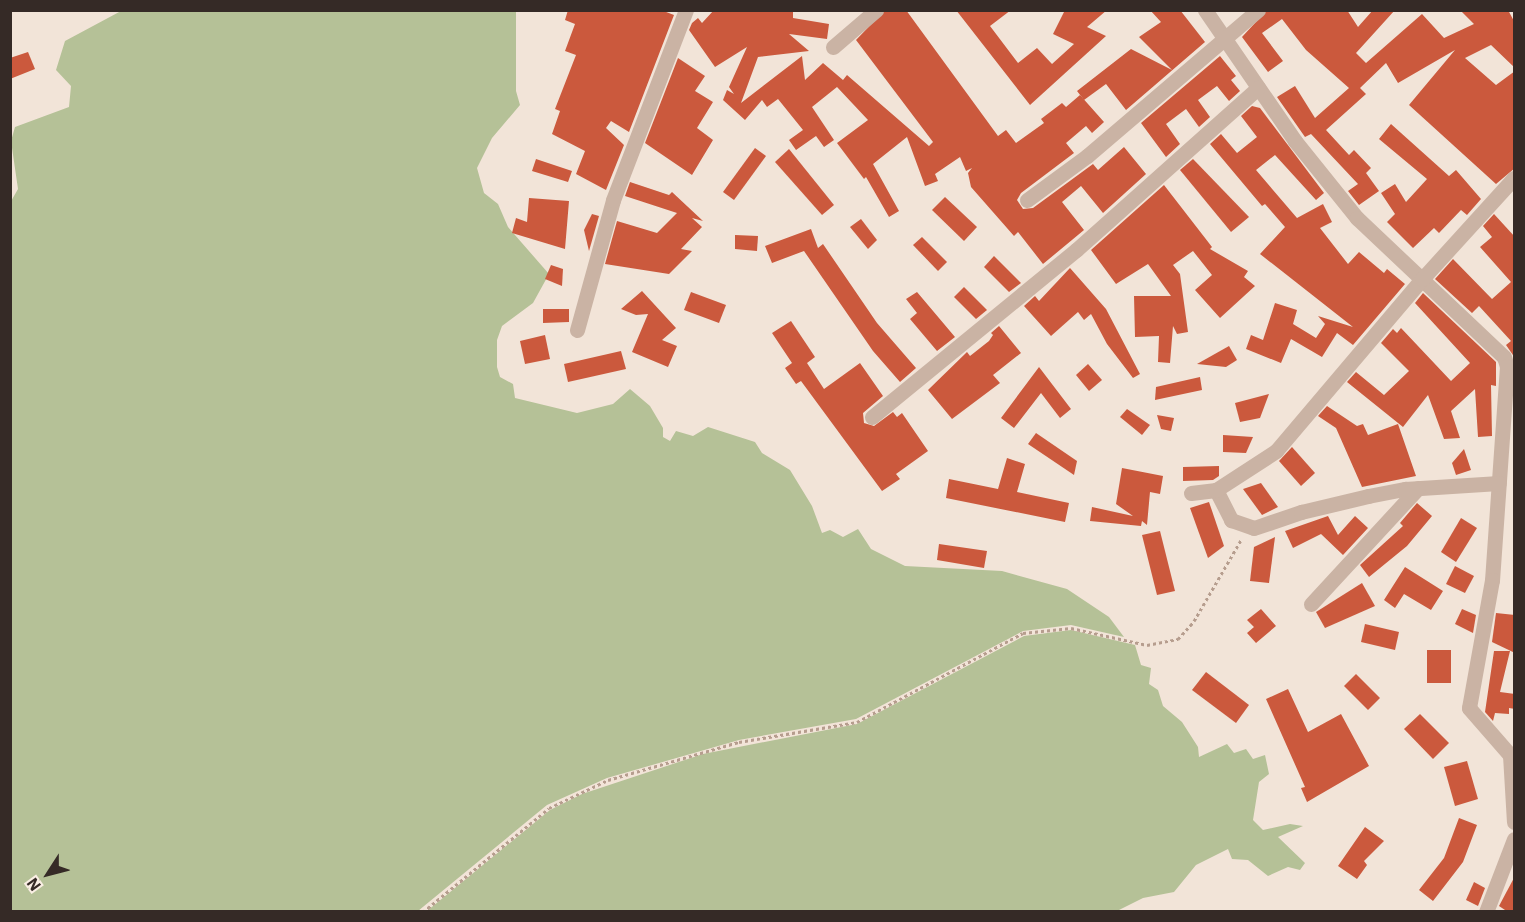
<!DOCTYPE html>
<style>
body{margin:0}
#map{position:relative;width:1525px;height:922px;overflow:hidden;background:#f2e4d8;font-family:"IBM Plex Sans",sans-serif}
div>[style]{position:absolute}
.green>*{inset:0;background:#b5c197}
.building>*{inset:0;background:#cb593d}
.path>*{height:3px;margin-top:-1.5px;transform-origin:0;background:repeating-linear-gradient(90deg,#b69d8e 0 3px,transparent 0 6px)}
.minor>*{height:15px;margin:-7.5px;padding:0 7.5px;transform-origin:7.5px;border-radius:7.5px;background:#cab3a4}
span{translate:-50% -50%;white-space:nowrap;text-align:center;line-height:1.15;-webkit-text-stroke:4.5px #faefe4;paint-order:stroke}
.frame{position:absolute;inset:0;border:12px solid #352a26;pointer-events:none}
.north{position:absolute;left:18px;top:844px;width:60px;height:60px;-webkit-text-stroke:4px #faefe4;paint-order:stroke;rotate:234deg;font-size:16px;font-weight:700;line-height:24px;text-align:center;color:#352a26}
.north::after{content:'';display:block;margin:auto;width:21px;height:27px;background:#352a26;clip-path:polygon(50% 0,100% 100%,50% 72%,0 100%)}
</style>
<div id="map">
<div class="green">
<i style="clip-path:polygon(121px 11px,516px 11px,516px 91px,520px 105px,492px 138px,477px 168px,484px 193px,498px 204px,508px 227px,549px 274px,533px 303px,502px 326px,497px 340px,497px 367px,500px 377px,513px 384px,515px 398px,577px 413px,613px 404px,630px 389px,650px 406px,663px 428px,663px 437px,670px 441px,676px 431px,693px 436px,708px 427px,755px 442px,762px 453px,790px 470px,812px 506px,822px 533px,830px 530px,843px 537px,858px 529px,871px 549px,905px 566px,1002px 571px,1067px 589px,1109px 617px,1124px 637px,1071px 625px,1023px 631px,856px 719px,739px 740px,607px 778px,547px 805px,418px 911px,11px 911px,10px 203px,18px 189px,11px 141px,15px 127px,69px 107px,71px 86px,56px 70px,65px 41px)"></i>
<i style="clip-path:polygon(1071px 630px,1135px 645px,1141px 665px,1151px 668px,1149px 684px,1158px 690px,1163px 706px,1182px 722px,1198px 747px,1199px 757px,1227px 744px,1234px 753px,1246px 749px,1253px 759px,1265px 755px,1269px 774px,1259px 782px,1253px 820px,1263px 830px,1290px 824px,1303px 826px,1278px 837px,1305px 863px,1300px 870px,1288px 867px,1268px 876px,1248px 860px,1232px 859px,1228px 849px,1196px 865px,1174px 892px,1143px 898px,1115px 912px,427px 911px,550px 810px,582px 794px,703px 754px,857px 724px,1024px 636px)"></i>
</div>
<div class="building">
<i style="clip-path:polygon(568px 10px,661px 10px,674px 15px,629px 132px,611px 121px,606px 128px,624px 145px,606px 190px,576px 174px,585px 151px,552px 134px,560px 111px,555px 109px,576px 55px,565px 51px,575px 24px,565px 20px)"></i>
<i style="clip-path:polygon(714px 10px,793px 10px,793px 18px,829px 24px,827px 39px,789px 34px,809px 51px,758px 57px,741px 103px,802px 56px,805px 80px,823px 63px,843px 80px,847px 75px,929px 146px,933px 142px,856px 40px,885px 10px,906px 10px,998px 136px,1006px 130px,1016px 143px,1044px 123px,1041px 119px,1062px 103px,1066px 107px,1080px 95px,1104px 122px,1092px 133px,1086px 126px,1066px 143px,1074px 153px,1021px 193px,1017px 200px,1023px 209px,1033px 208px,1093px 164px,1098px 170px,1124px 147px,1146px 174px,1103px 213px,1081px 186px,1062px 202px,1084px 230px,1043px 264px,1018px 232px,1014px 236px,971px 187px,968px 173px,972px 168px,966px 171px,960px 157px,935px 174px,938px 181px,925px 186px,907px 137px,873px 164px,899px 211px,889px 217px,866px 177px,864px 179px,837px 143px,868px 120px,837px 87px,812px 107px,834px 140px,824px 147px,816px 136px,796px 150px,789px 140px,803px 130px,778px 99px,767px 107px,762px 100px,745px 120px,723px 100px,727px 90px,734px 94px,729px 87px,747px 47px,715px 67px,689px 30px,692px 23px,698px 18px,702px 23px)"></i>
<i style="clip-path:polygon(956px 10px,1011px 10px,990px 26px,1018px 63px,1037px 48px,1052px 64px,1074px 44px,1053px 34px,1065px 10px,1107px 10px,1087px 27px,1106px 36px,1030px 105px)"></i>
<i style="clip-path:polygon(1150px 10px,1180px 10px,1205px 42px,1126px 110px,1106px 84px,1084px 100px,1077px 91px,1131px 49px,1172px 70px,1139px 37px,1161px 22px)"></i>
<i style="clip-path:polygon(1267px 10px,1347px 10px,1358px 27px,1373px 10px,1395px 10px,1356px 53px,1366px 63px,1422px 14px,1444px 38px,1474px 24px,1460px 10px,1508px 10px,1515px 23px,1515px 68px,1491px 45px,1465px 58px,1496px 85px,1515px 71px,1515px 168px,1496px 184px,1409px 105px,1455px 50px,1398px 83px,1386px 63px,1360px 88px,1366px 94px,1326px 130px,1349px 155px,1354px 150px,1371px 168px,1366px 173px,1379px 191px,1359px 205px,1348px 191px,1358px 184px,1311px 134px,1305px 137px,1277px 97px,1295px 86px,1315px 118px,1349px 88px,1306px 50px,1282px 19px,1262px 33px,1283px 61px,1268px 72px,1242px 37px)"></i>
<i style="clip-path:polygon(28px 52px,35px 69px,10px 79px,10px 58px)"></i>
<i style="clip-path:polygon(1220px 56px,1236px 76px,1231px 80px,1240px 91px,1229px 101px,1217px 86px,1198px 100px,1210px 117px,1199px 127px,1186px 109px,1166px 124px,1180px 144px,1166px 157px,1141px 123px)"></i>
<i style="clip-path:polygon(678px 58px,705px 76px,695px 91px,713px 102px,697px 128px,713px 140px,692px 175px,645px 143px)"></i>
<i style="clip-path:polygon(1252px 106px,1260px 108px,1324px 193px,1316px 200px,1275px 155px,1256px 170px,1297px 218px,1323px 204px,1332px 222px,1320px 228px,1348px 264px,1359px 252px,1384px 273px,1387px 269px,1405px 284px,1353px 345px,1337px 333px,1322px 357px,1291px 339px,1281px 363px,1246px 349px,1251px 335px,1263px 340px,1275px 303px,1297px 310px,1293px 324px,1316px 338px,1325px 324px,1318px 316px,1353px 327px,1260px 254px,1285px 227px,1265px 204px,1262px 206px,1210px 144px,1221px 134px,1237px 153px,1257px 137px,1241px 116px)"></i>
<i style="clip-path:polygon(1391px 124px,1449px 176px,1456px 170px,1481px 199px,1467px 215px,1461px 210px,1439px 233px,1434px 228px,1413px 248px,1387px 222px,1395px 214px,1381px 193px,1395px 184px,1406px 202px,1427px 179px,1379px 139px)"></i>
<i style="clip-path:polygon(755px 148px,766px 156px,734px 200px,723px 192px)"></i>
<i style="clip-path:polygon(789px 149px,834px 205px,822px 215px,775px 162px)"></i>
<i style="clip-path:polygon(536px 159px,572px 171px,568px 182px,532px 171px)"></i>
<i style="clip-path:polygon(1193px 159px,1249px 217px,1231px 232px,1180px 170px)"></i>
<i style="clip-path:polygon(630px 182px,669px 195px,672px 192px,703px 221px,692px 218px,702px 227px,681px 249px,692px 251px,669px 274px,605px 264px,617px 221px,657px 233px,677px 213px,625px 196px)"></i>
<i style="clip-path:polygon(1164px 185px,1212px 247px,1210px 249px,1248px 271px,1244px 277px,1255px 286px,1220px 318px,1195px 290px,1212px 275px,1193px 251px,1173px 265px,1180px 274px,1188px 332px,1177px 334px,1173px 326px,1170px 363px,1158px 362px,1159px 336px,1135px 337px,1134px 296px,1171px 296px,1148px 264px,1116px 284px,1091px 250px)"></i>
<i style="clip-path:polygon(945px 197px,977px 227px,964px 241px,932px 210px)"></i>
<i style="clip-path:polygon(529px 198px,569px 201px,565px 249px,512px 233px,516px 218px,527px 222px)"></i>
<i style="clip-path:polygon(592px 214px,599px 216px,589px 251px,584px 230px)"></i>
<i style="clip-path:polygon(1494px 214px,1515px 237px,1515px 358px,1506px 345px,1511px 341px,1479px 306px,1472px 313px,1435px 279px,1453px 259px,1492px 299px,1511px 282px,1480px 247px,1492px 237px,1483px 226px)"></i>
<i style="clip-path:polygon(861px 219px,877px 240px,868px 249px,850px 227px)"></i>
<i style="clip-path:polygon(811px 229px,818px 248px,823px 244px,877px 323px,916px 368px,900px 382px,873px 351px,804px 251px,772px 263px,765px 246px)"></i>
<i style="clip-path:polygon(735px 235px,758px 236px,757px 251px,735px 249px)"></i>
<i style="clip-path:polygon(922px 237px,947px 262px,938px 271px,913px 245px)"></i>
<i style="clip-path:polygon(994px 256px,1021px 283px,1009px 292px,984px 267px)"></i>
<i style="clip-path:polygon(551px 265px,563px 269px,562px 286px,545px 279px)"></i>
<i style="clip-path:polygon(1070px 268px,1106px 309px,1140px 374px,1133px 378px,1107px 344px,1091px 314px,1084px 320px,1078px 312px,1051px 336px,1024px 306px,1035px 296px,1039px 301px)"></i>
<i style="clip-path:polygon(964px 287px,987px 310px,976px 319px,954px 297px)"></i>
<i style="clip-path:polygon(642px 291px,676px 328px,662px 340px,677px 346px,668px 367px,632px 352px,648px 314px,636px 315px,621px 309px)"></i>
<i style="clip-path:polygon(691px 292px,726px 305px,719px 323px,684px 310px)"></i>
<i style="clip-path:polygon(917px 292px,955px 337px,937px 351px,910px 319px,917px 313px,906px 299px)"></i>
<i style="clip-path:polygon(1423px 293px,1496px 362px,1496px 386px,1491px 385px,1492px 436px,1478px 437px,1475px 389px,1451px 411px,1460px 438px,1444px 439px,1428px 395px,1403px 427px,1347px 382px,1356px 372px,1384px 395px,1409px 371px,1381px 343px,1393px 329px,1397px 333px,1401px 328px,1451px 381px,1470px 363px,1415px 303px)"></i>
<i style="clip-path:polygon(543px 309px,569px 309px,569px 322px,543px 323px)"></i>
<i style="clip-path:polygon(791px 321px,815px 357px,807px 363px,824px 389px,860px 363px,883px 396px,863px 413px,864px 423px,874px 426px,893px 412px,897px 417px,902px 413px,928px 451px,896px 474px,900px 479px,882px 491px,801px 381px,796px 384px,785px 368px,792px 363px,772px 333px)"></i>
<i style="clip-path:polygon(999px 326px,1021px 353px,993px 375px,1000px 383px,952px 419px,928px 390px,967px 352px,970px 356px,989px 341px,993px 335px,991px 333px)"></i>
<i style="clip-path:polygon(545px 335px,550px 359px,525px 364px,520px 341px)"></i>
<i style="clip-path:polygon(1229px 346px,1237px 360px,1226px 367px,1197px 364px)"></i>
<i style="clip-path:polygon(621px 351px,626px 369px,568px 382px,564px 364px)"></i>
<i style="clip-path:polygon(1088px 364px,1102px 380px,1089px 391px,1076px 375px)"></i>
<i style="clip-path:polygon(1039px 367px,1071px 409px,1060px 418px,1041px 393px,1014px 428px,1001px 418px)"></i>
<i style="clip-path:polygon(1200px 377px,1202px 390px,1155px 400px,1156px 387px)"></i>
<i style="clip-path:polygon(1269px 394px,1260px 418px,1240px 422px,1235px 403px)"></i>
<i style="clip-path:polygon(1327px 406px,1357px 426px,1363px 424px,1368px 435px,1398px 424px,1416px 476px,1362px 487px,1336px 428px,1318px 416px)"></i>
<i style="clip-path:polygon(1127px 409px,1150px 425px,1142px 435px,1120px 417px)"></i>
<i style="clip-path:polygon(1157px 415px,1174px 418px,1171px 431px,1161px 429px)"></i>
<i style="clip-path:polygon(1036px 433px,1077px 461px,1074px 475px,1028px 444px)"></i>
<i style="clip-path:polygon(1223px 435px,1253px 437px,1246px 453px,1223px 452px)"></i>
<i style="clip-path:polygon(1292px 447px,1315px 473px,1301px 486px,1279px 461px)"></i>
<i style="clip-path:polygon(1464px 449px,1471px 470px,1456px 475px,1452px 463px)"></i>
<i style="clip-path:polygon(1007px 458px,1025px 464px,1017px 492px,1069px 503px,1065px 522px,946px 498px,949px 479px,998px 489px)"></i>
<i style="clip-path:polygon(1219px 466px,1219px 476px,1213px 480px,1183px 481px,1183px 467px)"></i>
<i style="clip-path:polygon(1122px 468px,1163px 476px,1160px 494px,1150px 492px,1147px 525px,1142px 521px,1141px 526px,1090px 521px,1092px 507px,1133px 516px,1116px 504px)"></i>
<i style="clip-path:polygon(1261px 483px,1278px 507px,1262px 515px,1243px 489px)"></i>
<i style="clip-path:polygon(1209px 502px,1224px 546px,1208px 558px,1190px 508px)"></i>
<i style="clip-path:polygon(1417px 503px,1432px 516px,1407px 546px,1369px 577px,1360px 565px,1403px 526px,1400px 523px)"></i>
<i style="clip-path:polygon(1328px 516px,1338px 535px,1355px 516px,1368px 528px,1343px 555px,1321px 534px,1293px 548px,1285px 531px)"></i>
<i style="clip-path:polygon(1461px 518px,1477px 528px,1456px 562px,1441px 552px)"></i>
<i style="clip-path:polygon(1160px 531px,1175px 591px,1157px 595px,1142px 535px)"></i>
<i style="clip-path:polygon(1275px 537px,1269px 583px,1250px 581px,1254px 547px)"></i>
<i style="clip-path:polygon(939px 544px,987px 551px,984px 568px,937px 560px)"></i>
<i style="clip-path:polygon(1455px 566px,1474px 576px,1465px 593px,1446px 584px)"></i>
<i style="clip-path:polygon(1405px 567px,1443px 591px,1431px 610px,1404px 594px,1395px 608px,1384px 600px)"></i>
<i style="clip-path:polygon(1362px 583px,1375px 606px,1325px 628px,1316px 612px)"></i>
<i style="clip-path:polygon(1261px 609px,1276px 626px,1256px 643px,1247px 633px,1254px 627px,1247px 620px)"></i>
<i style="clip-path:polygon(1462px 609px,1476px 615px,1473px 633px,1455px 624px)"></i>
<i style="clip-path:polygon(1496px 613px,1515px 615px,1515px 653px,1492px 642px)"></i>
<i style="clip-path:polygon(1365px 624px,1399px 632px,1395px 650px,1361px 642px)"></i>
<i style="clip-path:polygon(1427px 650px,1451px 650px,1451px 683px,1427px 683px)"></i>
<i style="clip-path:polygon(1494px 651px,1510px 651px,1500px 692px,1515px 694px,1515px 709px,1509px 708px,1509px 714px,1495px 713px,1493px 721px,1485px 712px)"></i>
<i style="clip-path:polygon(1206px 672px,1249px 705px,1236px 723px,1192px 690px)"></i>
<i style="clip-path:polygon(1356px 674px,1380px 698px,1368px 710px,1344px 686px)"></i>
<i style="clip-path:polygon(1288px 689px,1308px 732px,1341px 714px,1369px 766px,1307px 802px,1301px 788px,1305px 787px,1266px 699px)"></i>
<i style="clip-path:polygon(1420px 714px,1449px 743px,1433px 759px,1404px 729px)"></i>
<i style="clip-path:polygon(1467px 761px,1478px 799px,1455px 806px,1444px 767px)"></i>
<i style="clip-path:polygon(1459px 818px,1477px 825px,1463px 862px,1433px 901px,1419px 890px,1444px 858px)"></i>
<i style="clip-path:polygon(1365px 827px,1384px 841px,1364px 861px,1367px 865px,1357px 879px,1338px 866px)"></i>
<i style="clip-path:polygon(1515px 876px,1515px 912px,1508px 912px,1499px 906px)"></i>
<i style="clip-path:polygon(1474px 882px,1485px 888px,1478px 906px,1466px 900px)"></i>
</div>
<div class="path">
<i style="left:423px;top:912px;width:163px;rotate:-39.5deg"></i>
<i style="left:549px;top:808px;width:65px;rotate:-25.4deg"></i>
<i style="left:608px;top:780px;width:136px;rotate:-16.2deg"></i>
<i style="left:739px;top:742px;width:120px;rotate:-9.6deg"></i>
<i style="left:857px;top:722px;width:188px;rotate:-28.2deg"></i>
<i style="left:1023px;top:633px;width:48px;rotate:-5.9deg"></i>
<i style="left:1071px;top:628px;width:78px;rotate:12.6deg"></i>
<i style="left:1147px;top:645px;width:32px;rotate:-11deg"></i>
<i style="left:1178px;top:639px;width:24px;rotate:-48deg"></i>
<i style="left:1194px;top:621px;width:94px;rotate:-59.9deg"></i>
</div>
<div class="minor">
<i style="left:1205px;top:10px;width:159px;rotate:55.5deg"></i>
<i style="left:1295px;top:141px;width:99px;rotate:51.2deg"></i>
<i style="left:1357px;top:218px;width:202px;rotate:43.4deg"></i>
<i style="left:1504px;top:357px;width:9px;rotate:72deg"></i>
<i style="left:1507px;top:366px;width:215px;rotate:94deg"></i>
<i style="left:1492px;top:580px;width:130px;rotate:100.2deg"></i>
<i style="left:1469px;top:708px;width:62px;rotate:48.9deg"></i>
<i style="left:1510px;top:755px;width:67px;rotate:86.6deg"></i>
<i style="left:833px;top:47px;width:57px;rotate:-40.7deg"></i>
<i style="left:1027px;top:200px;width:74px;rotate:-36.3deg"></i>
<i style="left:1087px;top:156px;width:225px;rotate:-40.5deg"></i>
<i style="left:577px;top:330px;width:135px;rotate:-74.5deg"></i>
<i style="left:613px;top:200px;width:204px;rotate:-69deg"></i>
<i style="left:872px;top:417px;width:264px;rotate:-39.3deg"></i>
<i style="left:1076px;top:250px;width:244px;rotate:-41.7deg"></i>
<i style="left:1216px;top:490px;width:34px;rotate:63deg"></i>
<i style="left:1231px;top:520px;width:24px;rotate:19deg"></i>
<i style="left:1254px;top:528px;width:50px;rotate:-18.8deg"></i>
<i style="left:1301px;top:512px;width:69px;rotate:-13.4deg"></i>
<i style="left:1368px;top:496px;width:38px;rotate:-11deg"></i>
<i style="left:1405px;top:489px;width:94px;rotate:-3.7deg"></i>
<i style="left:1191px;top:493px;width:25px;rotate:-7deg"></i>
<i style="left:1216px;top:490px;width:72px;rotate:-33deg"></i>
<i style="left:1276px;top:451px;width:226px;rotate:-49.7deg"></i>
<i style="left:1422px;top:279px;width:137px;rotate:-47.7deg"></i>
<i style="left:1311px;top:604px;width:158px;rotate:-47.3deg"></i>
<i style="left:1486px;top:912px;width:78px;rotate:-69deg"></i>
</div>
<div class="frame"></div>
<div class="north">N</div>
</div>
